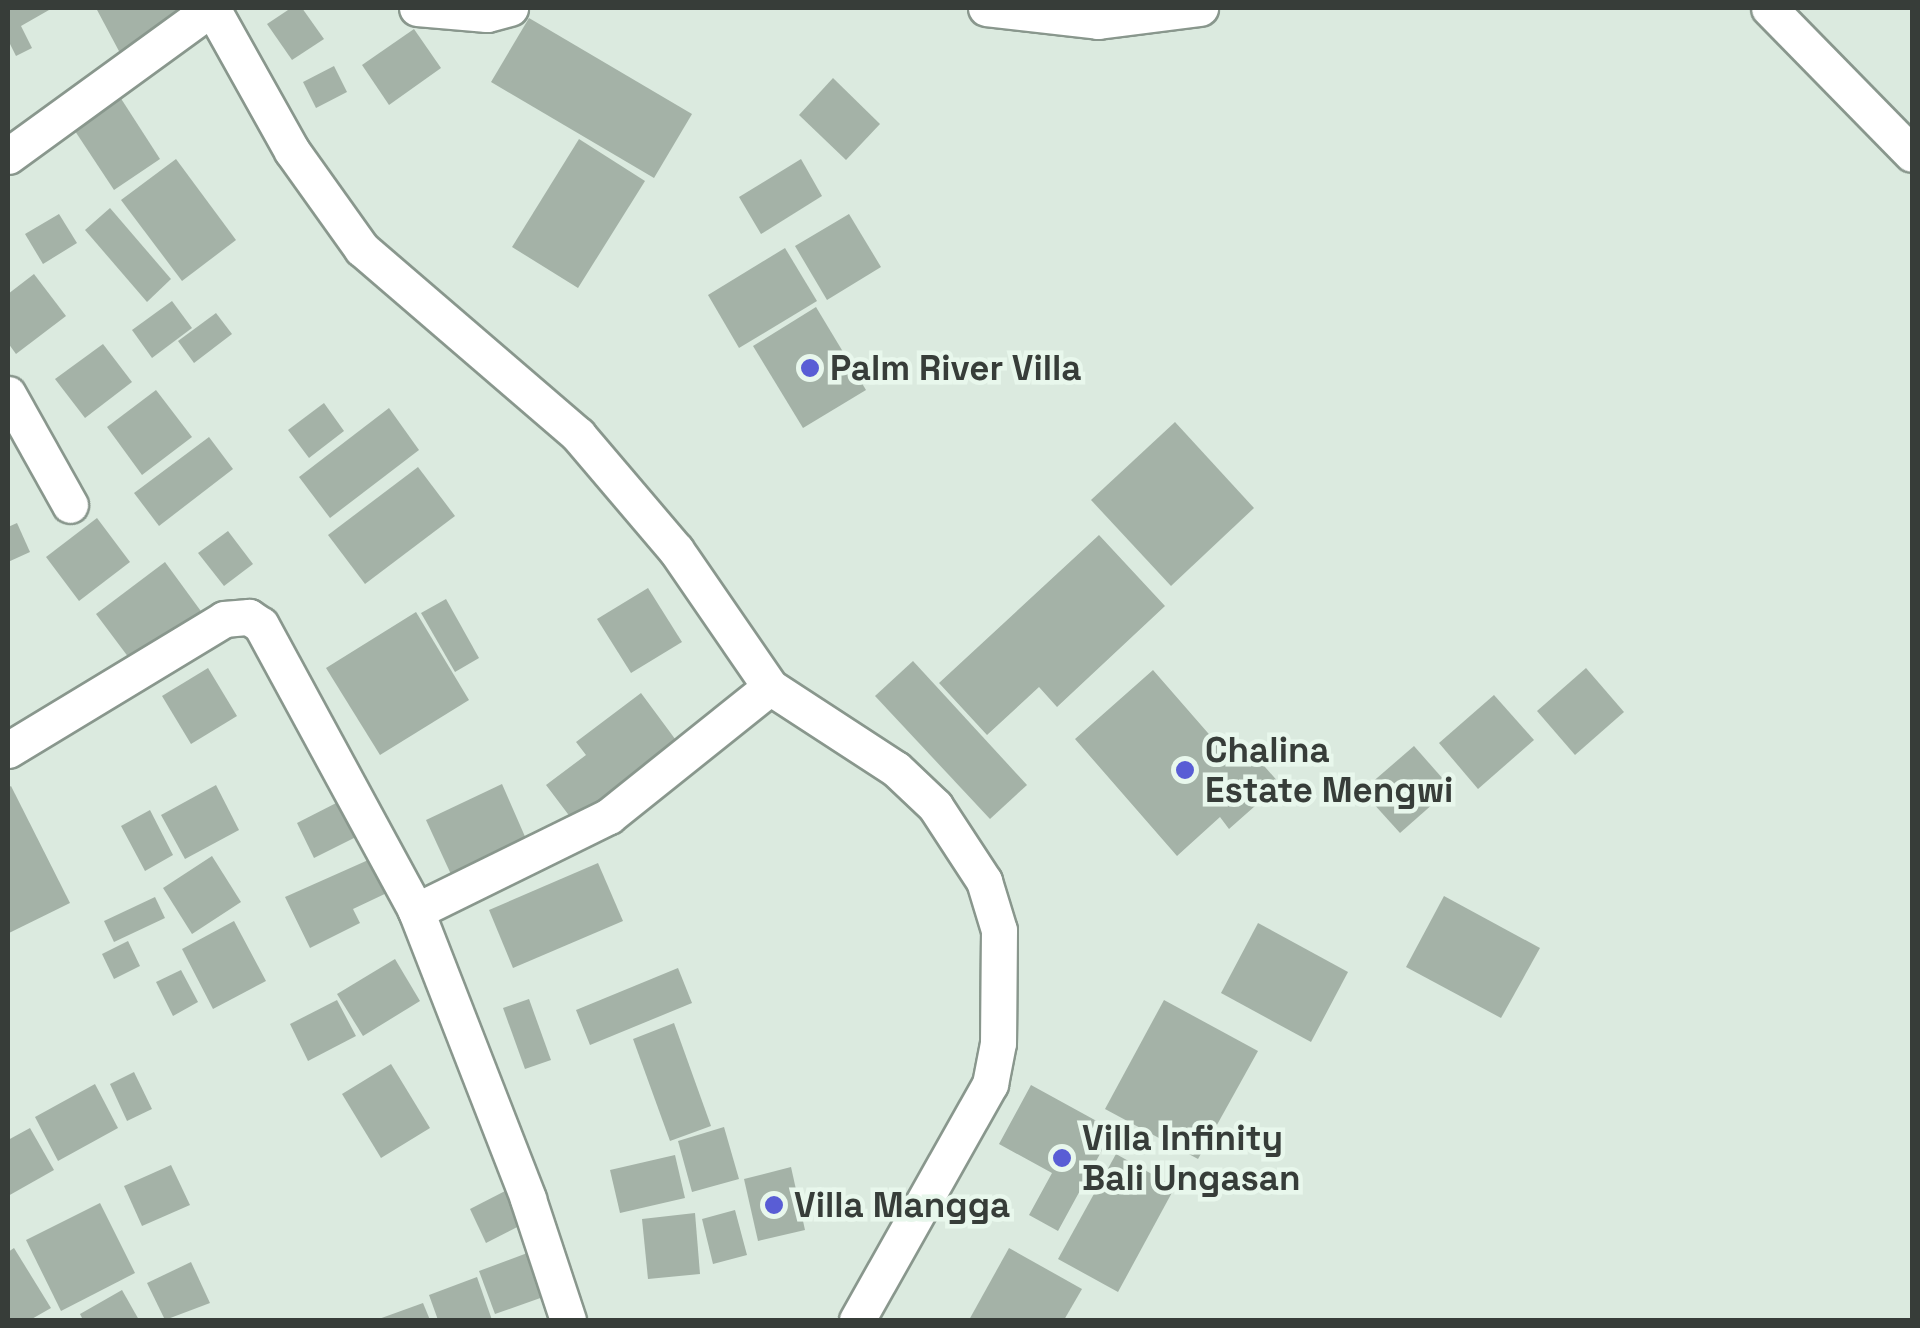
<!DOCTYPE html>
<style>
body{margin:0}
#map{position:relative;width:1920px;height:1328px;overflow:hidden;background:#dbeadf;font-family:"Space Grotesk",sans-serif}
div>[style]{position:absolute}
.building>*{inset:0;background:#a4b2a7}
.roads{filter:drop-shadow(2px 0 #89978d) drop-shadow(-2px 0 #89978d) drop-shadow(0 2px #89978d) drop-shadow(0 -2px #89978d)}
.minor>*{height:35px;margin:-17.5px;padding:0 17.5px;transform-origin:17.5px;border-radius:17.5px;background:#fff}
.dots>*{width:28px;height:28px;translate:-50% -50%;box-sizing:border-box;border:5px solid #e8f7ec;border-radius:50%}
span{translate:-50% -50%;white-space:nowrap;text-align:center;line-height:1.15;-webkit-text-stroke:9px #e8f7ec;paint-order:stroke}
.poi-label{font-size:35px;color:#373d39;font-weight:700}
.left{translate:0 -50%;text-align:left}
.frame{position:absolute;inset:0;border:10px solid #373d39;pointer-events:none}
</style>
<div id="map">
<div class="building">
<i style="clip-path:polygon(8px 8px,49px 10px,21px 26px,32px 48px,16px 56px,8px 40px)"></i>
<i style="clip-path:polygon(96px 8px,177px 8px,183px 20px,120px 53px)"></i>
<i style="clip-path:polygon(291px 8px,302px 8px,324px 39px,292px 60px,267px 24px)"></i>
<i style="clip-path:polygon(529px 18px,692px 114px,654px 178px,491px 82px)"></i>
<i style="clip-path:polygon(414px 29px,441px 68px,389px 105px,362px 65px)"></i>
<i style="clip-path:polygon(334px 66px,347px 92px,316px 108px,303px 82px)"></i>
<i style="clip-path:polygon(833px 78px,880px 124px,846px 160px,799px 115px)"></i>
<i style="clip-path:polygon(120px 97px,160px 159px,114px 190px,73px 128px)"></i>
<i style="clip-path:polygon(579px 139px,645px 181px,578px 288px,512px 247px)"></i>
<i style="clip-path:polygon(176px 159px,236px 240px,182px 281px,121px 200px)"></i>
<i style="clip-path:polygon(801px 159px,822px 196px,761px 234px,739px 197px)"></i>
<i style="clip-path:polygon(110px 208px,171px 279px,147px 302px,85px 230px)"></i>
<i style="clip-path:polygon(59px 214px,77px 243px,43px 264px,25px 234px)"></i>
<i style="clip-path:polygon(849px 214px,881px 267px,827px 300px,795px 246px)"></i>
<i style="clip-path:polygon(785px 248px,817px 301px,739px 348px,708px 295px)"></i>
<i style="clip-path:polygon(34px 274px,66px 316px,16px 354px,8px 343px,8px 294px)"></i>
<i style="clip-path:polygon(172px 301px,192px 328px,152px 358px,132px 330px)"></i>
<i style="clip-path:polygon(816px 307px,866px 390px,803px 428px,753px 346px)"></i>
<i style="clip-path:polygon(216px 313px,232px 334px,194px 363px,178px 341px)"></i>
<i style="clip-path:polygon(103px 344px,132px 382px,85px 418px,55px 379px)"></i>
<i style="clip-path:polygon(156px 390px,192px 437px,142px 475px,107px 427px)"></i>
<i style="clip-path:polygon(324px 403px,344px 431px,309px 458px,288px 430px)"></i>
<i style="clip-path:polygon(389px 408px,419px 450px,330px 518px,299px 477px)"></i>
<i style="clip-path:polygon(1175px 422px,1254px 508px,1171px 586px,1091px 500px)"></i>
<i style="clip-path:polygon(209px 437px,233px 469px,159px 526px,134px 493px)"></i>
<i style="clip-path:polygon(418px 467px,455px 516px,365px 584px,328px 535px)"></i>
<i style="clip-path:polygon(97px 518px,130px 562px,79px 601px,46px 557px)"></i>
<i style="clip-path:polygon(17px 523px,30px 552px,8px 562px,8px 527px)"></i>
<i style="clip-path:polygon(228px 531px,253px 564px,224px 586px,198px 553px)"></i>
<i style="clip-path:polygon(1099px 535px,1165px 606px,1057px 707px,1039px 687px,987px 735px,939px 683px)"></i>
<i style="clip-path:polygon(165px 562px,203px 614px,135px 666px,96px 614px)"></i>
<i style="clip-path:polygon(648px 588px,682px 642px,631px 673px,597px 619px)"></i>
<i style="clip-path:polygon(446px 599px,479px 658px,455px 672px,421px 613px)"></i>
<i style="clip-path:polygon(416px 612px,469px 700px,380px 755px,326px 668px)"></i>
<i style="clip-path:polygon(913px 661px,1027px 785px,990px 819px,875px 696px)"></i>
<i style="clip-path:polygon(208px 668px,237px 716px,191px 744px,162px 696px)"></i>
<i style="clip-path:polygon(1586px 668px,1624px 712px,1575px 755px,1537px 711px)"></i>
<i style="clip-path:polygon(1153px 670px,1228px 756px,1244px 743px,1280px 784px,1229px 829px,1220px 817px,1177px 856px,1075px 739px)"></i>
<i style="clip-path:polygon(641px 693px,681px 747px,577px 826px,546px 785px,586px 755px,576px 742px)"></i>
<i style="clip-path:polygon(1494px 695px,1534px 740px,1478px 789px,1439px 743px)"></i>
<i style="clip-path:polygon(1414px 746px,1451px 788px,1400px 833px,1362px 791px)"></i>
<i style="clip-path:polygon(502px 784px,530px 848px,455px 883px,426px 820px)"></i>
<i style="clip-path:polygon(216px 785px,239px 830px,185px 859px,161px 815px)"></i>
<i style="clip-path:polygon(11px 786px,70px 903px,9px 933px,8px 788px)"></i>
<i style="clip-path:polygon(346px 798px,364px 833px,314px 858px,297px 823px)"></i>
<i style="clip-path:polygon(150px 810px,173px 855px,145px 871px,121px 826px)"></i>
<i style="clip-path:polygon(212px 856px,241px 902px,192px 934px,163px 888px)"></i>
<i style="clip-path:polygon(375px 857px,391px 891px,353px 909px,360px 923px,310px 948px,285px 897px)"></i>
<i style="clip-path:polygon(598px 863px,623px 921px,513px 968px,489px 910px)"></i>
<i style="clip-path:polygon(1444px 896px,1540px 948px,1501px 1018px,1406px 967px)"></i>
<i style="clip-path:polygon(155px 897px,165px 918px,114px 942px,104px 921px)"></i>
<i style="clip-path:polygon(234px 921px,266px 981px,213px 1009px,182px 949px)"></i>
<i style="clip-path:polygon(1258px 923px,1348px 972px,1311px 1042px,1221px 993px)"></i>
<i style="clip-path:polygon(128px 941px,140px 966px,114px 979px,102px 954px)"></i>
<i style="clip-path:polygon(395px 959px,420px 1001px,363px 1036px,337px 994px)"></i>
<i style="clip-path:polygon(678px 968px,692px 1003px,590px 1045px,576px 1010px)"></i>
<i style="clip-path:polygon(181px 970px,198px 1002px,173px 1016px,156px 982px)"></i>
<i style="clip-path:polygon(529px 999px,551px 1060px,525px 1069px,503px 1008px)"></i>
<i style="clip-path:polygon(337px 1000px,356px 1036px,308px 1061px,290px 1024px)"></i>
<i style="clip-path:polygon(1164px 1000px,1258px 1051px,1198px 1159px,1105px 1109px)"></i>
<i style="clip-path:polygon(674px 1023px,711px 1126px,670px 1141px,633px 1039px)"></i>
<i style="clip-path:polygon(391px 1064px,430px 1128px,381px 1158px,342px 1094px)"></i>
<i style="clip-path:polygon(134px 1072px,152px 1109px,127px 1121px,110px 1084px)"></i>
<i style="clip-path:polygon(95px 1084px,118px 1128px,58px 1161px,35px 1117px)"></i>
<i style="clip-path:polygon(1031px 1085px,1113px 1130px,1058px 1231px,1029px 1215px,1052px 1173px,999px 1144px)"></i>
<i style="clip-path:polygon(724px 1127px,739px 1179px,692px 1192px,678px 1141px)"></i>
<i style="clip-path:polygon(30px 1128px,54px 1170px,8px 1196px,8px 1140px)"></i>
<i style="clip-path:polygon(1116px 1154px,1175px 1187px,1118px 1292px,1058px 1259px)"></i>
<i style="clip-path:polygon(675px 1155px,685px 1198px,620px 1213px,610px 1170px)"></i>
<i style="clip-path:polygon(171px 1165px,190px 1205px,142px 1226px,124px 1186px)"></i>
<i style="clip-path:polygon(791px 1167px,805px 1230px,758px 1241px,744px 1179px)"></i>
<i style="clip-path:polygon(509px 1189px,527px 1222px,486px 1243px,470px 1209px)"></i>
<i style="clip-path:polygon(100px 1203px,135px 1273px,61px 1311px,26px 1240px)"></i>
<i style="clip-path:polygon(735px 1210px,747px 1255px,713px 1264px,702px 1219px)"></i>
<i style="clip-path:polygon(695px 1213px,700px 1274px,648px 1279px,642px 1219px)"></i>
<i style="clip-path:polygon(14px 1248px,51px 1308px,30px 1320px,8px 1320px,8px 1252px)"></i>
<i style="clip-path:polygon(1009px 1248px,1082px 1289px,1064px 1320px,969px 1320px)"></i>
<i style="clip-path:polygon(530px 1252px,546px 1296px,495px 1314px,479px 1271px)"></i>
<i style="clip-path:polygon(191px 1262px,210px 1303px,165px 1320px,147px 1283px)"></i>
<i style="clip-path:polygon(477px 1277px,492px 1320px,438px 1320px,429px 1295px)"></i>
<i style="clip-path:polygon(122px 1290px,139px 1320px,83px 1320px,80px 1314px)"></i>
<i style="clip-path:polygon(423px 1303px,430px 1320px,376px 1320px)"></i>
</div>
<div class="roads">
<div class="minor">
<i style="left:417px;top:8px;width:70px;rotate:4.9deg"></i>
<i style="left:487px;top:14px;width:24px;rotate:-15deg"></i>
<i style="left:986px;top:8px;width:113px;rotate:6.6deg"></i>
<i style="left:1098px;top:21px;width:103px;rotate:-7.3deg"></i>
<i style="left:1769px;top:8px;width:204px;rotate:45.6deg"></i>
<i style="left:8px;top:156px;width:252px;rotate:-36deg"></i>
<i style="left:212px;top:8px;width:164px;rotate:60.8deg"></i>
<i style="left:292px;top:151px;width:120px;rotate:54.5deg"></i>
<i style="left:362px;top:249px;width:285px;rotate:40.7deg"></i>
<i style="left:578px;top:435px;width:151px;rotate:49.6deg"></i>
<i style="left:676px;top:550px;width:166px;rotate:55.5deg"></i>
<i style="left:770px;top:687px;width:150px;rotate:33.1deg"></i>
<i style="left:896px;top:769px;width:54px;rotate:43.5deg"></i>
<i style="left:935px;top:806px;width:90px;rotate:56.8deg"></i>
<i style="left:984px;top:881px;width:51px;rotate:73deg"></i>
<i style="left:999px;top:930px;width:113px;rotate:90.5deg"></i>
<i style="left:998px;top:1043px;width:42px;rotate:101deg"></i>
<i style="left:990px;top:1084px;width:271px;rotate:119.4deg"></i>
<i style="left:8px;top:394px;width:127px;rotate:60.8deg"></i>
<i style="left:8px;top:750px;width:253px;rotate:-31.2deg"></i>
<i style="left:224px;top:619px;width:25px;rotate:-5deg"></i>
<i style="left:249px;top:617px;width:14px;rotate:34deg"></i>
<i style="left:261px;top:625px;width:325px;rotate:61.5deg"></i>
<i style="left:416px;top:911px;width:309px;rotate:68.7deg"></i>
<i style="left:528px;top:1199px;width:127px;rotate:71.7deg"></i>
<i style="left:416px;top:911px;width:215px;rotate:-26.2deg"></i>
<i style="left:609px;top:816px;width:206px;rotate:-38.7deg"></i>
</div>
</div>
<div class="dots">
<i style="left:810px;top:368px;background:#595dd5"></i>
<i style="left:1185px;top:770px;background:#595dd5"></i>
<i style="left:1062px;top:1158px;background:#595dd5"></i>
<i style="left:774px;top:1205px;background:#595dd5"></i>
</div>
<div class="poi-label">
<span class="left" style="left:830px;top:368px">Palm River Villa</span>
<span class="left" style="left:1205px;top:770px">Chalina<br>Estate Mengwi</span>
<span class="left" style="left:1082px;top:1158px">Villa Infinity<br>Bali Ungasan</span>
<span class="left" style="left:794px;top:1205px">Villa Mangga</span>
</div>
<div class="frame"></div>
</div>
